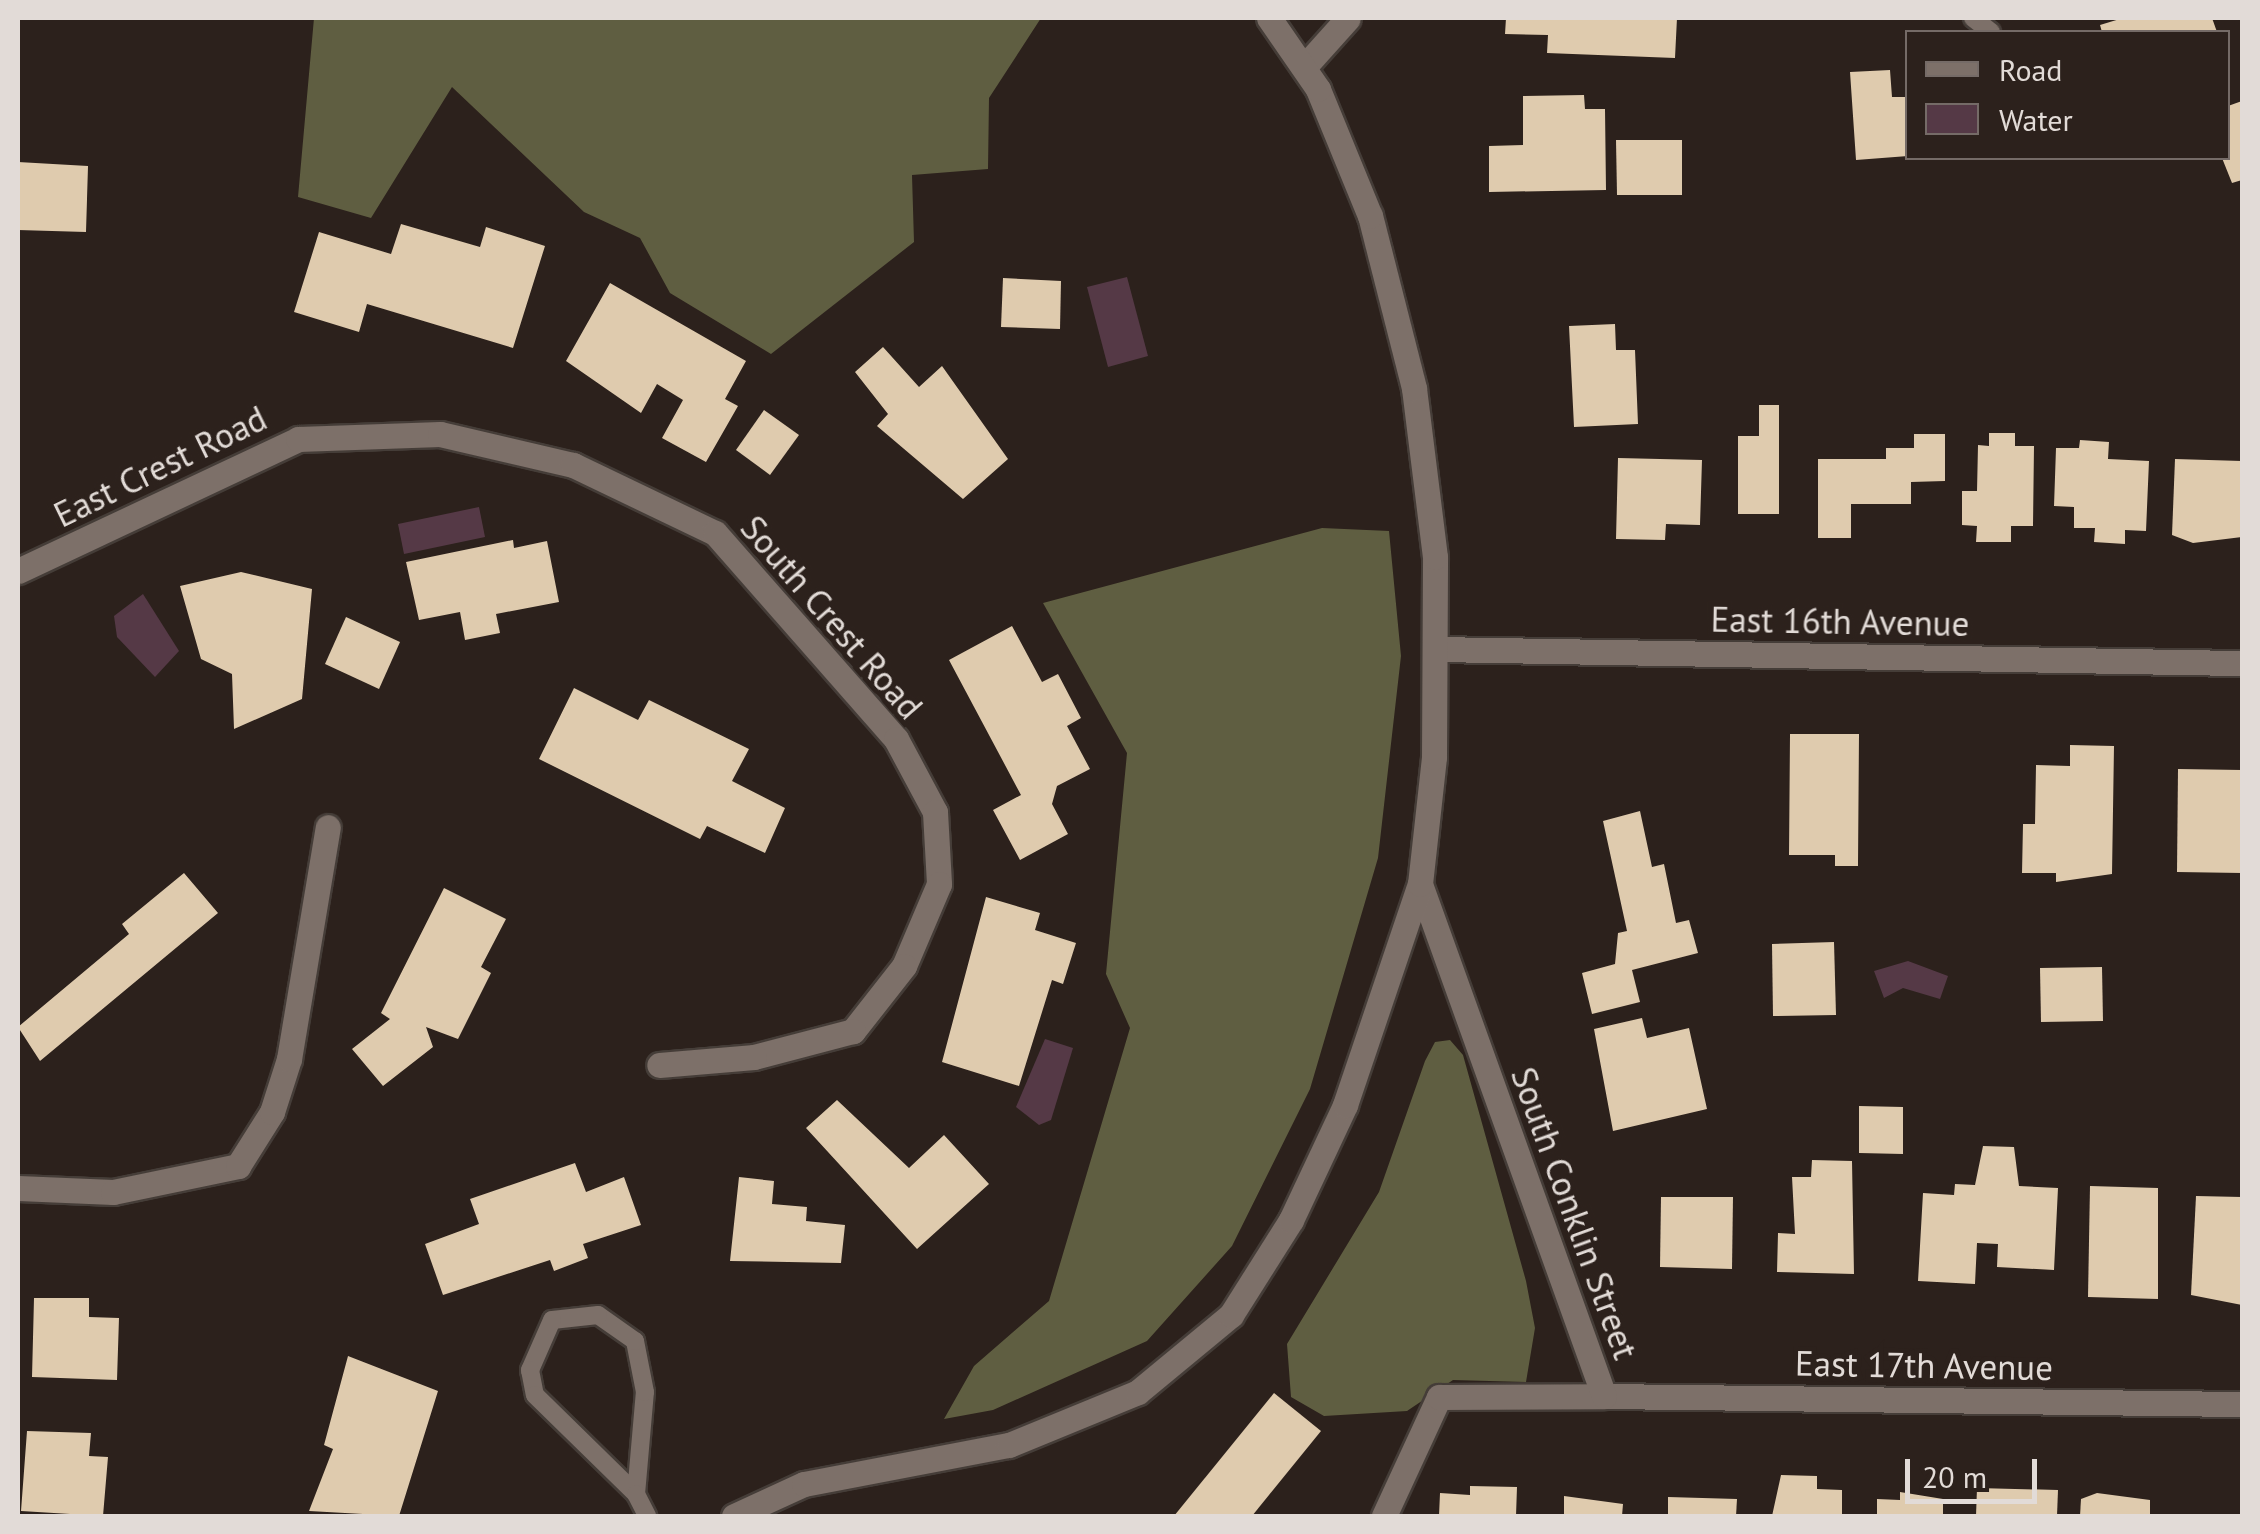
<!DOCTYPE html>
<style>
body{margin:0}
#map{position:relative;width:2260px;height:1534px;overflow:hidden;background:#2c211c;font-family:"PT Sans",sans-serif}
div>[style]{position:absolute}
.forest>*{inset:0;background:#5f5e41}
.water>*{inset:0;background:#553946}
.building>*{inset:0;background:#dfcbae}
.roads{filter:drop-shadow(2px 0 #453d38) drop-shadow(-2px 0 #453d38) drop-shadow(0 2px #453d38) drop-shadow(0 -2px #453d38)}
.lane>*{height:18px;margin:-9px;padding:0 9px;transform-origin:9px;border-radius:9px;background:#7d7069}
.street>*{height:25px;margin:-12.5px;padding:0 12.5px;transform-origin:12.5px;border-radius:12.5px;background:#7d7069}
.secondary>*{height:25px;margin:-12.5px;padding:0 12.5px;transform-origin:12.5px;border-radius:12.5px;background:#7d7069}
span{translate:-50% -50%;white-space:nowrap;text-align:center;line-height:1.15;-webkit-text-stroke:10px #2c211c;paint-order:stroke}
.street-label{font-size:35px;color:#e2dbd7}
.frame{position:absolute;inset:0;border:20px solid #e2dbd7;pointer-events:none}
.legend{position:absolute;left:1905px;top:30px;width:325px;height:130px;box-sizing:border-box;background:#2c211c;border:2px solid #756b67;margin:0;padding:12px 18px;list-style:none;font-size:30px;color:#e2dbd7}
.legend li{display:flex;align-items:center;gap:20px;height:50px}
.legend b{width:50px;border:2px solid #756b67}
.scale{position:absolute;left:1905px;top:1459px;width:132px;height:45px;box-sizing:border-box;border:5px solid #e2dbd7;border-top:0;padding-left:12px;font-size:30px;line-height:35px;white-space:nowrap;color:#e2dbd7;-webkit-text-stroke:8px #2c211c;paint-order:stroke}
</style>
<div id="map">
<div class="forest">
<i style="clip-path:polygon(314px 18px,1041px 18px,989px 98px,988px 169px,912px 175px,914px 242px,771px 354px,670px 293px,640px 238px,584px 212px,452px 87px,371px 218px,298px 197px)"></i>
<i style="clip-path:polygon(1322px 528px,1389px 531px,1401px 656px,1378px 858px,1310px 1089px,1232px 1246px,1147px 1341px,993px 1410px,944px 1419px,974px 1366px,1049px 1301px,1130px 1028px,1106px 974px,1127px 753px,1043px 603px)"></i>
<i style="clip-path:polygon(1450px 1040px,1463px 1055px,1526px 1281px,1535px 1328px,1526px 1382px,1453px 1380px,1407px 1411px,1324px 1416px,1291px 1397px,1287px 1344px,1379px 1192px,1425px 1061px,1435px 1042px)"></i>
</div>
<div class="water">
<i style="clip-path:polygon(1127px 277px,1148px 356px,1108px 367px,1087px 287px)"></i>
<i style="clip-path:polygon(479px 507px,485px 537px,404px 554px,398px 524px)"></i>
<i style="clip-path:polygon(143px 594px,179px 651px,155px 677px,117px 637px,114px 616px)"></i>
<i style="clip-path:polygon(1908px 961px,1948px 976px,1940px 999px,1903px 988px,1884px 998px,1874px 971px)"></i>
<i style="clip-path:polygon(1045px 1039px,1073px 1048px,1051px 1120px,1039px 1125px,1016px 1107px)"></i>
</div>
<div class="building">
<i style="clip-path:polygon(1506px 18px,1677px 18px,1675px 58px,1547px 53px,1548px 35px,1505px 34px)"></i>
<i style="clip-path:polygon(2123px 18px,2212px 18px,2217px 32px,2102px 32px,2100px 25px)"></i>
<i style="clip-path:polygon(1890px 70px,1892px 97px,1908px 97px,1908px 156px,1856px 160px,1850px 72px)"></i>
<i style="clip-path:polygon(1584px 95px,1585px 109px,1605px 109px,1606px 190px,1489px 192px,1489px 146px,1523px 145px,1523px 96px)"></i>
<i style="clip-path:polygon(2242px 101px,2242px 180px,2232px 183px,2222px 158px,2228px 106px)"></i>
<i style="clip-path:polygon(1616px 140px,1682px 140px,1682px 195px,1617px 195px)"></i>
<i style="clip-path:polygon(18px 162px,88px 166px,86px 232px,18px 230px)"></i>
<i style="clip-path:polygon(401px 224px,480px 247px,486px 227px,545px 246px,513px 348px,367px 304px,359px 332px,294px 312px,319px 232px,391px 254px)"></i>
<i style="clip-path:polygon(1003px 278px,1061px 281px,1060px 329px,1001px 327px)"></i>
<i style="clip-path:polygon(610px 283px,746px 361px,725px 399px,738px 406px,706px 462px,662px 438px,683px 400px,657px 384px,641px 413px,566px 361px)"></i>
<i style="clip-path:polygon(1615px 324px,1616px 350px,1635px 350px,1638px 424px,1574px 427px,1569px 326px)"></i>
<i style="clip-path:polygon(883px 347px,919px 387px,942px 366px,1008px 459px,963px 499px,877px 426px,888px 414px,855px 372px)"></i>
<i style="clip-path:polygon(1759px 405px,1779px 405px,1779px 514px,1738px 514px,1738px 436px,1759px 436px)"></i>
<i style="clip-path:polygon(764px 410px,799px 435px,770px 475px,736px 450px)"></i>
<i style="clip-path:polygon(1989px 433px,2015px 433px,2015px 446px,2034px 446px,2033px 526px,2011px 526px,2011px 542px,1976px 542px,1977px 526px,1962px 525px,1962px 491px,1977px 491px,1978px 445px,1989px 446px)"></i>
<i style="clip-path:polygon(1914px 434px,1945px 434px,1945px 481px,1911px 482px,1911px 504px,1851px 504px,1851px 538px,1818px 538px,1818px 459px,1886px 459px,1886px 448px,1914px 448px)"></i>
<i style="clip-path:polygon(2080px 440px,2109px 442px,2108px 459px,2149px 461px,2146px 531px,2125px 530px,2125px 544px,2094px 542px,2095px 528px,2074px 528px,2074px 507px,2054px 506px,2056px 448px,2079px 448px)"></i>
<i style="clip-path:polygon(1618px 458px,1702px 460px,1700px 525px,1666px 524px,1665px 540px,1616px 539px)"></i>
<i style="clip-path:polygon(2175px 459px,2242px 461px,2242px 537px,2193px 543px,2172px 535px)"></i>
<i style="clip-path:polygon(513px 540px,514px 548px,547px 541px,559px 602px,496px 614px,500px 633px,465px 640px,460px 612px,419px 620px,406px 562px)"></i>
<i style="clip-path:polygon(241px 572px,312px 589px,302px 699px,234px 729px,232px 674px,201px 659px,180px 586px)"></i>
<i style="clip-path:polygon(346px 617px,400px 642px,379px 689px,325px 664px)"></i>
<i style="clip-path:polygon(1012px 626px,1042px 682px,1058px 674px,1081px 718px,1067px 726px,1090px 769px,1057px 786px,1052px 804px,1068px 834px,1020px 860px,993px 810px,1021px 795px,949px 660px)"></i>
<i style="clip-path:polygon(574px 688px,638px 720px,649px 700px,749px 749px,732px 781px,785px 808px,765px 853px,707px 826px,700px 839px,539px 759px)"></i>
<i style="clip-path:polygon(1790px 734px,1859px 734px,1858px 866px,1835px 866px,1835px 855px,1789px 855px)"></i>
<i style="clip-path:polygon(2070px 745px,2114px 746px,2112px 874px,2056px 882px,2056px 873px,2022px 873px,2023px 824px,2035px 824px,2036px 765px,2070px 766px)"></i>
<i style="clip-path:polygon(2178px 769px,2242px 770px,2242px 873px,2177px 872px)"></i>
<i style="clip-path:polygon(1640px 811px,1652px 867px,1664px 864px,1676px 923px,1689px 920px,1698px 953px,1632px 970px,1640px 1002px,1592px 1014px,1582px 973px,1615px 964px,1618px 933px,1627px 931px,1603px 821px)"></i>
<i style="clip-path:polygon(184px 873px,218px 913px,40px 1061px,18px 1027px,129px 934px,122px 924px)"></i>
<i style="clip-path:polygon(444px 888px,506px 919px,481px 967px,491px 973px,458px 1039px,426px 1027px,433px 1047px,383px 1086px,352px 1049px,390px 1019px,381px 1013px)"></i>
<i style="clip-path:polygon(986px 897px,1040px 913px,1035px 930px,1076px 943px,1063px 984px,1052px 980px,1019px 1086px,942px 1062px)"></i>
<i style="clip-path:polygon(1834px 942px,1836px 1015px,1773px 1016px,1772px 944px)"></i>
<i style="clip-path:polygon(2102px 967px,2103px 1021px,2041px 1022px,2040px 968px)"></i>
<i style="clip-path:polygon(1642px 1018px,1647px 1038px,1689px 1028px,1707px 1109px,1613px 1131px,1594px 1029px)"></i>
<i style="clip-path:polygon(837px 1100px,909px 1168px,944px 1135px,989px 1184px,917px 1249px,806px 1128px)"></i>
<i style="clip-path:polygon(1859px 1106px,1903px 1107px,1903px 1154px,1859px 1153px)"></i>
<i style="clip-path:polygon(1983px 1146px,2014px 1147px,2019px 1186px,2058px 1188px,2054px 1270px,1997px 1267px,1998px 1244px,1977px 1243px,1975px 1284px,1918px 1281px,1923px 1193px,1954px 1195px,1955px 1184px,1975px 1185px)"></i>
<i style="clip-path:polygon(1812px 1160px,1852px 1161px,1854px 1274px,1777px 1272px,1778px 1233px,1795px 1234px,1792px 1177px,1811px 1177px)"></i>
<i style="clip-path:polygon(575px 1163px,586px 1192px,624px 1177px,641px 1225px,583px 1244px,588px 1258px,554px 1271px,550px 1260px,443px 1295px,425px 1244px,479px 1224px,470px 1199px)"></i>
<i style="clip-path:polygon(739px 1177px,774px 1181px,772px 1204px,807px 1207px,806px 1221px,845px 1225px,841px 1263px,730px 1261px)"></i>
<i style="clip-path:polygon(2090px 1186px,2158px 1188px,2158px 1299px,2088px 1297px)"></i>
<i style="clip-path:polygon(2196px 1196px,2242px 1197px,2242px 1305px,2191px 1295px)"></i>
<i style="clip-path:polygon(1661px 1197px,1733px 1197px,1732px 1269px,1660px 1267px)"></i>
<i style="clip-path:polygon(34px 1298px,89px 1298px,89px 1317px,119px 1318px,117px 1380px,32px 1377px)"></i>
<i style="clip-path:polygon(348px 1356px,438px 1391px,399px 1516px,309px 1511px,333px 1449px,324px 1445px)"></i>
<i style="clip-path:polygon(1274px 1393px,1321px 1431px,1252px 1516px,1174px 1516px)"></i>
<i style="clip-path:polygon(27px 1431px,91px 1433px,89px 1456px,108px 1457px,103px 1516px,21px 1511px)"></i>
<i style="clip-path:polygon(1781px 1475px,1817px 1476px,1817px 1489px,1842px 1490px,1842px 1516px,1772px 1516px)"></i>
<i style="clip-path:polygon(1470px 1486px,1517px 1487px,1516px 1516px,1439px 1516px,1440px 1493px,1470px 1495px)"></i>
<i style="clip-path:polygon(1977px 1488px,2058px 1490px,2057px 1516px,1976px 1516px)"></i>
<i style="clip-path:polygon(1900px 1492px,1943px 1499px,1943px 1516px,1877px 1516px,1877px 1499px,1900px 1500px)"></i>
<i style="clip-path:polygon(2097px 1493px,2150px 1500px,2150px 1516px,2080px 1516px,2081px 1499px)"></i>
<i style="clip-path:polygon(1564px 1496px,1623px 1504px,1622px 1516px,1564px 1516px)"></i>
<i style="clip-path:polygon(1668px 1497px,1737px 1499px,1736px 1516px,1668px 1516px)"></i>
</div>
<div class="roads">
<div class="lane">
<i style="left:1973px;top:18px;width:23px;rotate:38deg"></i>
<i style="left:636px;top:1494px;width:102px;rotate:-85deg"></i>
<i style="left:645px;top:1392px;width:52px;rotate:-101.1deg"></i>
<i style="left:635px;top:1341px;width:45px;rotate:-144.9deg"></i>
<i style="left:598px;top:1315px;width:46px;rotate:173.8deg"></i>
<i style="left:552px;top:1320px;width:55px;rotate:113.7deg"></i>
<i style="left:530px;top:1370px;width:25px;rotate:79deg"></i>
<i style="left:535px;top:1395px;width:141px;rotate:44.4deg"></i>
<i style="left:636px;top:1494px;width:25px;rotate:63deg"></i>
</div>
<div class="street">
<i style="left:1305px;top:66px;width:64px;rotate:-48.1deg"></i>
<i style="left:18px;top:571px;width:310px;rotate:-25.2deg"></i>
<i style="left:298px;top:439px;width:142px;rotate:-2deg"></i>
<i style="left:440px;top:434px;width:137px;rotate:13.1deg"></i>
<i style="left:573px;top:465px;width:157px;rotate:25.6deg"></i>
<i style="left:715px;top:533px;width:274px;rotate:48.7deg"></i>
<i style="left:896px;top:739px;width:83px;rotate:61.9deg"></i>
<i style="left:935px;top:812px;width:72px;rotate:86.8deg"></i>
<i style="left:939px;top:884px;width:89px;rotate:113.1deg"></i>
<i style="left:904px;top:966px;width:83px;rotate:128.1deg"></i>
<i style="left:853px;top:1031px;width:102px;rotate:165.3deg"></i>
<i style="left:754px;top:1057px;width:95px;rotate:175.2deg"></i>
<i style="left:1436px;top:649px;width:806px;rotate:1deg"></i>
<i style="left:18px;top:1188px;width:95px;rotate:2.4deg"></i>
<i style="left:113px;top:1192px;width:128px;rotate:-11.7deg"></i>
<i style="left:238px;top:1166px;width:64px;rotate:-57.8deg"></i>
<i style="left:272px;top:1112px;width:56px;rotate:-72.2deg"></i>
<i style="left:289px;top:1059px;width:235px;rotate:-80.5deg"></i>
<i style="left:1604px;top:1396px;width:638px;rotate:0.72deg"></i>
<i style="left:1384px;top:1516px;width:131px;rotate:-65.2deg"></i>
<i style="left:1439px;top:1397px;width:165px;rotate:-0.3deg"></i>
<i style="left:1604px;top:1396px;width:544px;rotate:-109.77deg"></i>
</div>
<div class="secondary">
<i style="left:734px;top:1516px;width:77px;rotate:-24.6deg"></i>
<i style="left:804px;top:1484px;width:209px;rotate:-10.8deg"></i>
<i style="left:1009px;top:1445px;width:139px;rotate:-22.3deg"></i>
<i style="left:1138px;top:1392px;width:121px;rotate:-39.6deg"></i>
<i style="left:1231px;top:1315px;width:112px;rotate:-57.7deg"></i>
<i style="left:1291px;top:1220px;width:127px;rotate:-64.8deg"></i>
<i style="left:1345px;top:1105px;width:233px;rotate:-71.3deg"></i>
<i style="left:1420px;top:884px;width:128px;rotate:-83.7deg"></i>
<i style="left:1434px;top:757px;width:200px;rotate:-89.7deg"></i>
<i style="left:1435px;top:557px;width:170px;rotate:-97.1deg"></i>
<i style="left:1414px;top:388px;width:178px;rotate:-104.3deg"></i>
<i style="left:1370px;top:216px;width:137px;rotate:-112.3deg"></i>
<i style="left:1318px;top:89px;width:86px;rotate:-124.6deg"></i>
</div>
</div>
<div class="street-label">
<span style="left:160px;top:466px;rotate:-26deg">East Crest Road</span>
<span style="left:832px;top:617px;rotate:49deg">South Crest Road</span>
<span style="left:1840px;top:621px;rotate:1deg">East 16th Avenue</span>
<span style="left:1575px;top:1213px;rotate:70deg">South Conklin Street</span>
<span style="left:1924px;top:1365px;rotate:1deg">East 17th Avenue</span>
</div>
<div class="frame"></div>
<ul class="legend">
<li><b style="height:12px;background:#7d7069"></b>Road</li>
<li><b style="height:28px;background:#553946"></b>Water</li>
</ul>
<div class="scale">20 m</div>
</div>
